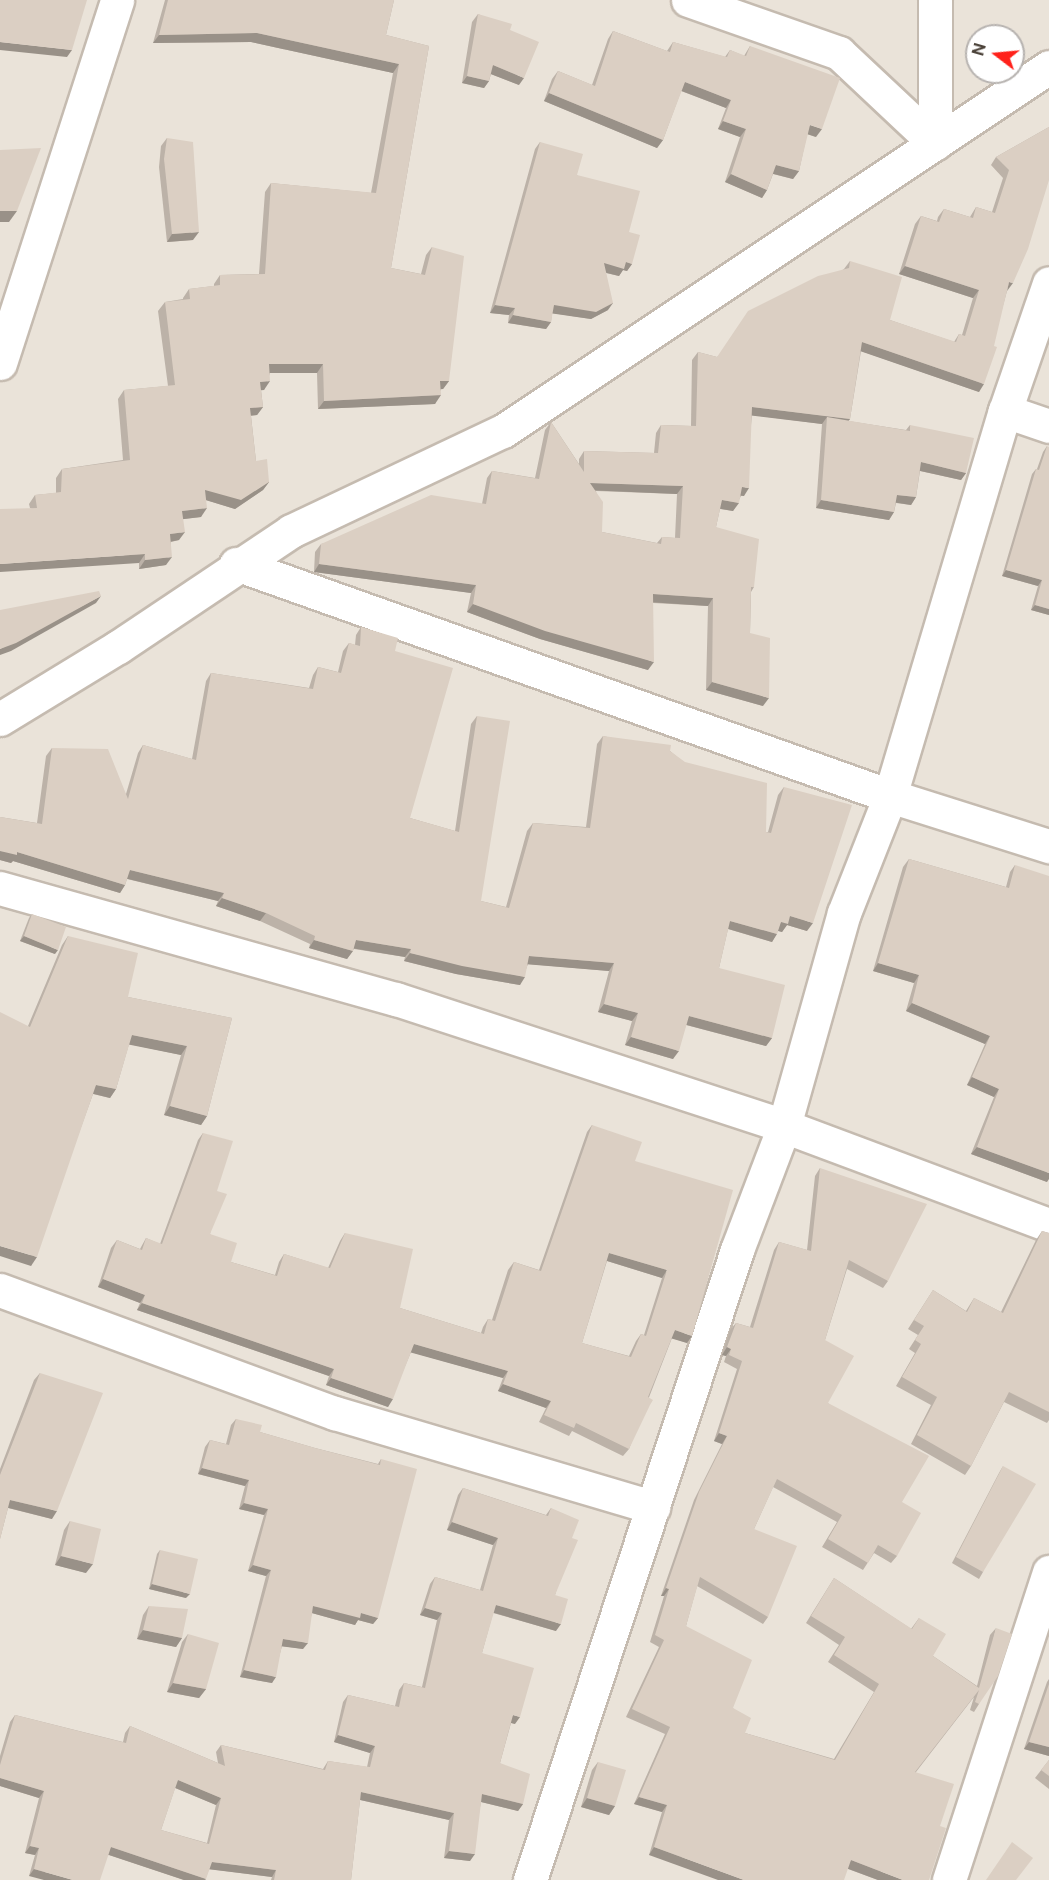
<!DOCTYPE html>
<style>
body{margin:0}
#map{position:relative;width:1049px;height:1880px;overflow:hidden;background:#f6f2ec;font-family:"Public Sans",sans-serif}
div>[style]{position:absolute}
.residential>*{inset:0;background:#eae3d9}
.roads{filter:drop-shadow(2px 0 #c5bbb0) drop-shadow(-2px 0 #c5bbb0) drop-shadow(0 2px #c5bbb0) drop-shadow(0 -2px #c5bbb0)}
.minor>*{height:33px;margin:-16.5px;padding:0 16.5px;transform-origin:16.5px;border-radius:16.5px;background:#fff}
.wall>*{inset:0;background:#bcb2a8}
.shaded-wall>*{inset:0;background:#999188}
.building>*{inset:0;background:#dbcfc3}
span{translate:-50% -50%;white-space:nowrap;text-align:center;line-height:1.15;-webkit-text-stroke:5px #fff;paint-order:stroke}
.north{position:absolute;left:965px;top:24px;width:60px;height:60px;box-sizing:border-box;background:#fff;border:2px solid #b7b3b0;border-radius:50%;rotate:286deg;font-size:16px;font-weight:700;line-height:24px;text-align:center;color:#4b4239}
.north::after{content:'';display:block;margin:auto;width:21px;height:27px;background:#ff211a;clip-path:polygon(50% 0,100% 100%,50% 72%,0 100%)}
</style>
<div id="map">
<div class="residential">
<i style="clip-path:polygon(0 0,107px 0,0 335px)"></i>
<i style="clip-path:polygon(evenodd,110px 0,1049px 0,1049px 1880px,0 1880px,0 343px,110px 0,977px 36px,1013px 36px,1013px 72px,977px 72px,977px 36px)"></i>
</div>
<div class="roads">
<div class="minor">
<i style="left:688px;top:0;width:160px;rotate:19.3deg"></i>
<i style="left:839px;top:53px;width:132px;rotate:43.2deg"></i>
<i style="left:935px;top:143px;width:143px;rotate:-90deg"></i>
<i style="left:0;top:363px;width:381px;rotate:-72.1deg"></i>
<i style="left:1005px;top:411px;width:46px;rotate:18.8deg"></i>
<i style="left:236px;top:564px;width:694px;rotate:19.53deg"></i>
<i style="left:890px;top:796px;width:167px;rotate:17.5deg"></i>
<i style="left:0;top:719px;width:138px;rotate:-31.4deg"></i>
<i style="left:118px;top:647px;width:208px;rotate:-33.8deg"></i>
<i style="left:291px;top:531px;width:234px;rotate:-25.3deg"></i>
<i style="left:503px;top:431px;width:656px;rotate:-33.69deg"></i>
<i style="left:0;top:888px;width:411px;rotate:15.7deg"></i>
<i style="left:396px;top:999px;width:408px;rotate:18.1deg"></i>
<i style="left:784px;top:1126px;width:283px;rotate:20.5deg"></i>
<i style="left:0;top:1290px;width:357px;rotate:20.2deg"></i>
<i style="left:335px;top:1413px;width:332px;rotate:16.5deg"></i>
<i style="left:530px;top:1880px;width:663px;rotate:-71.81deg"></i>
<i style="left:737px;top:1250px;width:133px;rotate:-69.2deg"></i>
<i style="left:784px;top:1126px;width:221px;rotate:-74.3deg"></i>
<i style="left:844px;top:913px;width:126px;rotate:-68.5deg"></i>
<i style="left:890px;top:796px;width:402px;rotate:-73.4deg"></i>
<i style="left:1005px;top:411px;width:135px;rotate:-71deg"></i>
<i style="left:949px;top:1880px;width:324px;rotate:-72deg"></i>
</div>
</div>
<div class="wall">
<i style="clip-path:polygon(165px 0,394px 0,386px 35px,429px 46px,391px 268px,421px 274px,426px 255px,432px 247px,449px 381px,443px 389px,441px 389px,435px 404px,318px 409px,317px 373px,270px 373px,264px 390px,261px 390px,263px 407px,257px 415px,251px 416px,256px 461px,269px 482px,263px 490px,235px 509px,206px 500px,201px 517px,183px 519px,179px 540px,171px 542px,166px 565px,139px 569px,139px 563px,30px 508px,29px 504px,35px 495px,56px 493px,56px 478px,62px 469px,123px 460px,118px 399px,124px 390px,168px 386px,158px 311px,165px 302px,183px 299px,183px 298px,189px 289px,214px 286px,214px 284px,220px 275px,259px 274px,265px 192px,271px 183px,371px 193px,393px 73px,251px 42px,153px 43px)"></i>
<i style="clip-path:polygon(478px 14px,510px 30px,519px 85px,491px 74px,489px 81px,484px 88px,462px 83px,472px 22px)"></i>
<i style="clip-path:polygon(613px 31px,667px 51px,673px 42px,725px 57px,730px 50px,744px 56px,750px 46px,816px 137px,807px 134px,799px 171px,793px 179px,773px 174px,767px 190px,762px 198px,725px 182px,740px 137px,718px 129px,726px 108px,681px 91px,663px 140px,657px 148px,544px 101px,552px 79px,558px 71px,592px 85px,608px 39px)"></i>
<i style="clip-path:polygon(evenodd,1049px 127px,1007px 291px,979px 392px,861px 351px,850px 419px,848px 421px,906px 430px,910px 425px,966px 473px,961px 480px,920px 471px,916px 497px,911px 505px,896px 503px,894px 512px,889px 520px,816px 508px,822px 424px,752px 415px,744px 496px,741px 496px,733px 511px,720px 509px,716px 527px,754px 587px,751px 592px,750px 633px,763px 706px,706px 690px,708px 606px,653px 603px,648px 670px,540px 639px,467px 612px,471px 593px,314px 572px,315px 552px,321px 544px,482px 504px,487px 478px,492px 471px,535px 478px,545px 430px,551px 422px,579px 464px,579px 459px,584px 451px,654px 453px,656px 433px,661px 425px,691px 426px,692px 360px,698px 352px,717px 357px,844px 269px,850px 261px,890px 320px,954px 342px,959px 334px,962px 335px,973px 298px,899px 274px,915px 224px,921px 216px,937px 221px,938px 217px,944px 209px,970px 217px,976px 207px,992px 212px,1003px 178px,991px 165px,996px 157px,1049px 127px,596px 491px,677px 494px,675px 538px,662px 537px,657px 543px,602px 532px,596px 491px)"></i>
<i style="clip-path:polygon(167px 138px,193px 240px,167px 242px,159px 167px,161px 146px)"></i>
<i style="clip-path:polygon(540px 142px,577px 175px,629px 232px,632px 264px,627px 271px,623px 270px,619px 276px,606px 273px,608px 310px,591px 319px,552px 313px,551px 322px,546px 329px,508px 323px,509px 315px,490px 313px,535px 149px)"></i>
<i style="clip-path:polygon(1047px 446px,1049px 615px,1031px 610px,1038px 586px,1002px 576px,1032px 474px,1036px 469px,1037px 469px,1043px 452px)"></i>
<i style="clip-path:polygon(361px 627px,395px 651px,410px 818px,455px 831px,471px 724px,477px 716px,481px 901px,506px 907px,527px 831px,533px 823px,586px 827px,597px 744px,603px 736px,670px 751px,766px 832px,768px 832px,778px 795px,784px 787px,807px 931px,787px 925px,782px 932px,778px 931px,772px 942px,728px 929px,719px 968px,772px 1038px,766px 1046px,686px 1025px,673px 1059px,625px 1045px,632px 1021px,598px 1012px,609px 971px,528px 964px,520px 985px,456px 974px,404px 961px,405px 957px,354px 949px,347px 959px,309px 948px,310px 944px,260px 921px,216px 906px,218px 901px,127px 879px,125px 885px,120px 893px,13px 861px,11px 863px,0 860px,0 817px,37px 823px,46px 756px,52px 748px,126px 794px,138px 753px,143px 745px,192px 759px,206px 681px,211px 673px,309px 688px,313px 675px,318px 667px,338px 672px,343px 651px,349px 643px,355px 645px,356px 635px)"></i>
<i style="clip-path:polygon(909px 859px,1006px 887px,1010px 872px,1015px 865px,1047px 1182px,971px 1154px,994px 1097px,967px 1085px,985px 1044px,906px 1011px,914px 983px,873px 971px,903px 867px)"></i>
<i style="clip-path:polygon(32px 914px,55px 954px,20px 941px,29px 918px)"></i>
<i style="clip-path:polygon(68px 936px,128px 997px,232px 1018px,207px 1116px,201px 1125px,164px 1115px,181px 1055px,129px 1044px,116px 1089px,110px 1098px,93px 1094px,31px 1266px,28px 1026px,62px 945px)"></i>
<i style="clip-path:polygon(evenodd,592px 1125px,635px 1161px,687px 1343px,672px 1338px,629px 1449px,623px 1456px,572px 1431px,569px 1436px,539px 1422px,546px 1408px,498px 1391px,503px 1378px,411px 1352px,388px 1407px,326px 1385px,329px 1376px,137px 1310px,140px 1303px,98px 1287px,111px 1248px,117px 1240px,140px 1249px,146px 1238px,160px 1244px,198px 1140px,203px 1133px,217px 1191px,210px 1234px,231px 1262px,275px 1275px,279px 1262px,284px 1254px,328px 1268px,340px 1241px,345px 1233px,400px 1308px,481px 1333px,483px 1327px,488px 1319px,492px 1320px,508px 1270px,514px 1262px,539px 1270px,587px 1132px,592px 1125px,607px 1261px,662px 1278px,644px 1335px,641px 1334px,636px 1341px,629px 1356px,582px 1343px,607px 1261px)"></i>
<i style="clip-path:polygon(820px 1168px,888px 1281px,883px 1288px,847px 1269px,825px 1340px,828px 1403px,902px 1502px,897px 1556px,891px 1563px,874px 1553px,863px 1570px,822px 1547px,837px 1522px,773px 1487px,754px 1529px,768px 1617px,763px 1624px,697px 1586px,686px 1626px,733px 1708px,745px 1733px,834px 1759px,874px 1692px,828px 1662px,839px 1645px,806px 1623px,834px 1578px,911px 1629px,919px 1618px,933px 1656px,977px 1686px,990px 1635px,996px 1628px,979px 1704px,974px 1712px,970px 1710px,974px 1697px,916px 1772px,878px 1880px,848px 1869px,649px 1855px,662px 1812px,634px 1804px,665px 1734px,626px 1717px,659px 1647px,650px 1642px,664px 1596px,661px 1596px,694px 1500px,722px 1444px,714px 1441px,737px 1369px,724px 1362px,726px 1356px,722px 1355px,730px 1330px,736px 1323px,750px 1327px,774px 1250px,779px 1242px,807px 1250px,815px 1176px)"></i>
<i style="clip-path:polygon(1042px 1231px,1049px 1233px,1049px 1420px,1047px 1423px,1004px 1402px,971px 1466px,965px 1475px,911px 1444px,931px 1405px,896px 1386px,915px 1353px,909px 1349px,918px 1335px,908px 1329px,933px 1290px,966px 1311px,974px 1298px,1001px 1312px,1036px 1240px)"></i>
<i style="clip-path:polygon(40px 1373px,52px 1519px,8px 1508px,0 1539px,0 1469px,34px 1380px)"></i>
<i style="clip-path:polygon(236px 1419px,260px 1432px,315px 1448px,378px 1464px,381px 1459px,378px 1618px,373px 1624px,358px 1620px,355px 1625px,312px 1613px,303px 1649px,282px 1646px,272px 1683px,240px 1677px,266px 1576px,248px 1571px,264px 1515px,239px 1509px,245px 1486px,198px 1474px,205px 1447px,210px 1440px,226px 1444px,231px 1425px)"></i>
<i style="clip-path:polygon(1003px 1466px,983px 1572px,979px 1579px,952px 1563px,999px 1473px)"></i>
<i style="clip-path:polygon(evenodd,463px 1488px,546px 1515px,551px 1508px,572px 1538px,555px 1595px,556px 1631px,493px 1613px,482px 1653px,515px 1724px,511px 1723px,500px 1763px,523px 1804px,518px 1811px,481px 1802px,470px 1861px,444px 1858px,449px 1820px,360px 1800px,351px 1880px,271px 1880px,272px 1877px,209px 1869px,205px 1880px,184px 1880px,109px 1855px,29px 1876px,35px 1855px,25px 1853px,39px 1798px,0 1786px,0 1756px,10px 1722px,15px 1715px,123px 1742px,125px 1733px,130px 1726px,218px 1763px,216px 1752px,221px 1745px,323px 1769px,328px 1761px,367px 1767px,370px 1753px,334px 1742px,343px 1702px,348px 1695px,395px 1706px,399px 1690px,404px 1683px,422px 1687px,437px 1620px,420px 1615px,430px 1584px,435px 1577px,480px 1590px,493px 1545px,447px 1530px,458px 1495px,463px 1488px,175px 1788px,216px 1805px,207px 1843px,161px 1830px,175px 1788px)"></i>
<i style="clip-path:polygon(70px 1521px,86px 1573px,55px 1565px,64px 1530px)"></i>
<i style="clip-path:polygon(160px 1550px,186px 1598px,149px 1589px,157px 1554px)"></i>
<i style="clip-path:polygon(149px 1606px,182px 1638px,176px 1647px,137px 1639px,143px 1615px)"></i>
<i style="clip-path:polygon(188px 1634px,206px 1689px,199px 1698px,167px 1692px,182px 1642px)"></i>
<i style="clip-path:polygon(1049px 1679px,1049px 1756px,1024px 1749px,1047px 1682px)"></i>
<i style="clip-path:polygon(1049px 1760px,1049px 1789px,1035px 1778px)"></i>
<i style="clip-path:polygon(598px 1762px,615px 1806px,609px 1815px,581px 1807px,592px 1770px)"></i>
</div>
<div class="shaded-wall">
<i style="clip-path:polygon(257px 33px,399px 64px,393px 73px,251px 42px,153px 43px,159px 35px)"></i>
<i style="clip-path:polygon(0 42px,72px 50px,67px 57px,0 50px)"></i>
<i style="clip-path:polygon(493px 65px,524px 78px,519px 85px,488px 73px)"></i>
<i style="clip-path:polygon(467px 76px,489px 81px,484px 88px,462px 83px)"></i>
<i style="clip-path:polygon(685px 82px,731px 100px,726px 108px,679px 90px)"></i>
<i style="clip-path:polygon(549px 93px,663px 140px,657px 148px,544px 101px)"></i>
<i style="clip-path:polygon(723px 121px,746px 129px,740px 137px,718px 129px)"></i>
<i style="clip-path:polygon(810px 125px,822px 129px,816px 137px,804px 133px)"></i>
<i style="clip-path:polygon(776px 165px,799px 171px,793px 179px,770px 173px)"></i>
<i style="clip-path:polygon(731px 174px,767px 190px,762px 198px,725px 182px)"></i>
<i style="clip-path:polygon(0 211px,17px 211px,9px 222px,0 222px)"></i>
<i style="clip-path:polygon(199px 232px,193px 240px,167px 242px,172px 234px)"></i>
<i style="clip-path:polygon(626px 262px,632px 264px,627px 271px,623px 270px,619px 276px,599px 271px,604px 263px)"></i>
<i style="clip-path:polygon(905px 266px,979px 290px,973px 298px,899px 274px)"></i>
<i style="clip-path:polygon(1009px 282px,1013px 283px,1007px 291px)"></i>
<i style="clip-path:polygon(613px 303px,608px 310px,591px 319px,549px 313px,554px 305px)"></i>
<i style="clip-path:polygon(495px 305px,515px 308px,509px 315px,490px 313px)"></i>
<i style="clip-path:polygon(513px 315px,551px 322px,546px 329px,508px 323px)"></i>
<i style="clip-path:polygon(862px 342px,984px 384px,979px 392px,857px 350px)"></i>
<i style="clip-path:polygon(269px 364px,323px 364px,317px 373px,263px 373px)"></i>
<i style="clip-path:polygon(270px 381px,264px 390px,254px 391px,260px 382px)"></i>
<i style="clip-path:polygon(440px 381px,449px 381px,443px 389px,434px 390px)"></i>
<i style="clip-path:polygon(441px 395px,435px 404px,318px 409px,324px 401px)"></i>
<i style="clip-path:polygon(263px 407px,257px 415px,244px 416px,250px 408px)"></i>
<i style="clip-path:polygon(752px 407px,850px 419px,844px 427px,827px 417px,822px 424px,747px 415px)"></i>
<i style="clip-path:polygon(921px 462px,966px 473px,961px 480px,916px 470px)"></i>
<i style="clip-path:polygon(269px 482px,263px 490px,235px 509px,199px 498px,205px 490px)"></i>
<i style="clip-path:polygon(590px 483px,683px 486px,677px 494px,585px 490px)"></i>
<i style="clip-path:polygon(742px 487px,749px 488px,744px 496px,737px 495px)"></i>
<i style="clip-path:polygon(897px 495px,916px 497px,911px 505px,892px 502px)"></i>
<i style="clip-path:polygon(722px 500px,739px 503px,733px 511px,716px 508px)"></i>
<i style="clip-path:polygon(821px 500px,894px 512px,889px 520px,816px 508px)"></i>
<i style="clip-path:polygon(207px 508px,201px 517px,176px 520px,182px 511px)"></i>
<i style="clip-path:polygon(185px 532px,179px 540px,164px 543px,170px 534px)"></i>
<i style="clip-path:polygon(145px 554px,139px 563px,0 572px,0 564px)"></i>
<i style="clip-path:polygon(172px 557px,166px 565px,139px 569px,145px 560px)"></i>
<i style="clip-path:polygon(319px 564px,476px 585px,471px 593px,314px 572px)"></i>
<i style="clip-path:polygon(1006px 570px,1042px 580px,1038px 586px,1002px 576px)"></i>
<i style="clip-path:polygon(653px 594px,713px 598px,708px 606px,648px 602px)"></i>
<i style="clip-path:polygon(101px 596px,96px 603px,11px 651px,0 655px,0 649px)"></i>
<i style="clip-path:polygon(473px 604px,654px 662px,648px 670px,540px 639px,467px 612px)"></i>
<i style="clip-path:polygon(1035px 605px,1049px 609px,1049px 615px,1031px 610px)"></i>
<i style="clip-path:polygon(712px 682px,769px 698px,763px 706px,706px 690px)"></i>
<i style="clip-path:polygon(0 851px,17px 852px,125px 885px,120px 893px,13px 861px,11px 863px,0 860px)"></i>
<i style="clip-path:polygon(130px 870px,224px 893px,218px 901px,124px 878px)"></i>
<i style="clip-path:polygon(222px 898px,266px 913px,260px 921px,216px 906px)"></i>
<i style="clip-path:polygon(790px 916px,813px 923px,807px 931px,787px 925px,782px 932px,775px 930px,781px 922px)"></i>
<i style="clip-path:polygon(730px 921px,777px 934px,772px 942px,725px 928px)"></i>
<i style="clip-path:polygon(24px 936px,58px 950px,55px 954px,20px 941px)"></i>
<i style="clip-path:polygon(314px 940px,353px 951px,347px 959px,309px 948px)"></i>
<i style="clip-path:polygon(356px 940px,411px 949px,405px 957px,351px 948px)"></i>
<i style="clip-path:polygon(410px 953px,525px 977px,520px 985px,456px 974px,404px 961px)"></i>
<i style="clip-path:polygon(529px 956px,614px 963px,609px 971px,524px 964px)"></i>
<i style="clip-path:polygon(878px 963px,919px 975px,914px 983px,873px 971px)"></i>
<i style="clip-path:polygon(912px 1003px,990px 1036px,985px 1044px,906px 1011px)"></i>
<i style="clip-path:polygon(604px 1004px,638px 1013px,632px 1021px,598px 1012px)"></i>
<i style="clip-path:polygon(689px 1016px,772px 1038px,766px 1046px,683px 1024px)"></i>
<i style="clip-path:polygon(132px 1035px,187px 1046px,181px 1055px,126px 1044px)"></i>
<i style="clip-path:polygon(631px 1037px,679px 1051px,673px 1059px,625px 1045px)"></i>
<i style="clip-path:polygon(972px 1077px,999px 1089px,994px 1097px,967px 1085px)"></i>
<i style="clip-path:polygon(96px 1085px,116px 1089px,110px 1098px,90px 1093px)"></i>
<i style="clip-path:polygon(170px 1106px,207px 1116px,201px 1125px,164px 1115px)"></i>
<i style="clip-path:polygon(977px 1147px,1049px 1173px,1049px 1179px,1047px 1182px,971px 1154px)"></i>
<i style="clip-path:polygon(0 1246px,37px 1257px,31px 1266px,0 1256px)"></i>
<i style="clip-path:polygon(609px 1253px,667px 1270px,662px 1278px,604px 1260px)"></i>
<i style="clip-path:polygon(103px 1279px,145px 1295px,140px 1303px,98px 1287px)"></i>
<i style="clip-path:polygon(142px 1303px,334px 1369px,329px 1376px,137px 1310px)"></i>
<i style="clip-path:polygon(675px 1330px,692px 1336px,687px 1343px,670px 1338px)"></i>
<i style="clip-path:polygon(414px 1344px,508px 1371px,503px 1378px,409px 1352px)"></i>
<i style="clip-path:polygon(727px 1347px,731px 1349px,726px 1356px,722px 1355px)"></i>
<i style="clip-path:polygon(331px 1378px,393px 1399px,388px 1407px,326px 1385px)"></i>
<i style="clip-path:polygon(503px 1384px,551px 1401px,546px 1408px,498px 1391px)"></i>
<i style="clip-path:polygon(719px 1433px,727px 1436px,722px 1444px,714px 1441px)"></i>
<i style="clip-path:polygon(202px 1468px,249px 1480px,245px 1486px,198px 1474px)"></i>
<i style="clip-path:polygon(10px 1500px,57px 1511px,52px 1519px,5px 1507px)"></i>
<i style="clip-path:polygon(244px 1503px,268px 1509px,264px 1515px,239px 1509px)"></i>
<i style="clip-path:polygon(452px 1522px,498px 1538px,493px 1545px,447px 1530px)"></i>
<i style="clip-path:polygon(61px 1556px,93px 1564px,86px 1573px,55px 1565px)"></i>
<i style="clip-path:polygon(253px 1565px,271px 1570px,266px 1576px,248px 1571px)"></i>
<i style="clip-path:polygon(152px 1584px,190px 1594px,186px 1598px,149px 1589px)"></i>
<i style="clip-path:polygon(666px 1588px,669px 1589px,664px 1596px,661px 1596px)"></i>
<i style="clip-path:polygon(496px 1605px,561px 1624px,556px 1631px,491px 1612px)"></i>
<i style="clip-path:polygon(313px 1606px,361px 1613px,378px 1618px,373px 1624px,358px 1620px,355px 1625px,308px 1612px)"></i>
<i style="clip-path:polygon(425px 1608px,442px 1613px,437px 1620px,420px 1615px)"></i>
<i style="clip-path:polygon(143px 1630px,182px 1638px,176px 1647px,137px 1639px)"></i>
<i style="clip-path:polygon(283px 1639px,308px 1643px,303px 1649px,279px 1646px)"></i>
<i style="clip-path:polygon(244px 1670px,276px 1677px,272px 1683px,240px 1677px)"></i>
<i style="clip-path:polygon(173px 1683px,206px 1689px,199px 1698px,167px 1692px)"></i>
<i style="clip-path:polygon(513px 1715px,520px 1717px,515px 1724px,508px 1722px)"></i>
<i style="clip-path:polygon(338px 1735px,375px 1746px,370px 1753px,334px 1742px)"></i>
<i style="clip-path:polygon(1029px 1742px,1049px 1747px,1049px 1756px,1024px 1749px)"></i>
<i style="clip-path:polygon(0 1778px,44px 1791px,39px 1798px,0 1786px)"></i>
<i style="clip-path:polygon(178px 1780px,221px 1798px,216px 1805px,173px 1787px)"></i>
<i style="clip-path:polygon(361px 1792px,454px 1813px,449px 1820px,356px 1799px)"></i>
<i style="clip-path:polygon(482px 1794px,523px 1804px,518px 1811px,477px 1801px)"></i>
<i style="clip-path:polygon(639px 1797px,667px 1805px,662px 1812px,634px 1804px)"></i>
<i style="clip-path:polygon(587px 1798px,615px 1806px,609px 1815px,581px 1807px)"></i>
<i style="clip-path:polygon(30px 1846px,39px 1848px,35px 1855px,25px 1853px)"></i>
<i style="clip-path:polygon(111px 1847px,206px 1879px,205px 1880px,184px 1880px,106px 1854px)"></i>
<i style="clip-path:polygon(654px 1847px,744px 1880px,718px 1880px,649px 1855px)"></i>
<i style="clip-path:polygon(449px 1851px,475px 1854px,470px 1861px,444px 1858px)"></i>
<i style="clip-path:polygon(851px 1860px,903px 1880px,878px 1880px,846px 1868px)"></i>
<i style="clip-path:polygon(212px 1862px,276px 1870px,272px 1877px,207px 1869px)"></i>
<i style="clip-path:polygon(34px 1869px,73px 1880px,44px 1880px,29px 1876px)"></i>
</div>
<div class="building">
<i style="clip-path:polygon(0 0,87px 0,72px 50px,0 42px)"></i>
<i style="clip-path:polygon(168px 0,394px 0,386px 35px,429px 46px,391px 268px,425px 275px,432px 247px,464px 256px,449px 381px,440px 381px,441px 395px,324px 401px,323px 364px,269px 364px,270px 381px,260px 382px,263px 407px,250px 408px,256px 461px,267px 459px,269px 482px,241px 500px,205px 490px,207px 508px,182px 511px,185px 532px,170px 534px,172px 557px,145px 560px,145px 554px,0 564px,0 509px,37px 508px,35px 495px,61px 492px,62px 469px,130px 460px,124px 390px,175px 385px,165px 302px,190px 299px,189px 289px,220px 285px,220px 275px,265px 274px,271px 183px,376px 193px,399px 64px,257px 33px,159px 35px)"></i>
<i style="clip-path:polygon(478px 14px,512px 24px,510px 30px,539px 42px,524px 78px,493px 65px,489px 81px,467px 76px)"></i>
<i style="clip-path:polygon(613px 31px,670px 52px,673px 42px,727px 57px,730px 50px,746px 56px,750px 46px,840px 78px,822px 129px,810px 125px,799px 171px,776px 165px,767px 190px,731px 174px,746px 129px,723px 121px,731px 100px,685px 82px,663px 140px,549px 93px,558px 71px,595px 86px)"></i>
<i style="clip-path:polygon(evenodd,1049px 127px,1049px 180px,1028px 249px,1013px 283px,1009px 282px,994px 346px,997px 347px,984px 384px,862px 342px,850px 419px,752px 407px,749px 488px,742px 487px,739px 503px,722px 500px,716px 527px,759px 539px,754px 587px,751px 587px,750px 633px,770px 638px,769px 698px,712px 682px,713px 598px,653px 594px,654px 662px,545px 631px,473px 604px,476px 585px,319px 564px,321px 544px,431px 495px,486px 504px,492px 471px,539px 479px,551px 422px,584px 472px,584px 451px,658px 453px,661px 425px,696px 426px,698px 352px,717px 357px,748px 311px,818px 276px,849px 268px,850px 261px,902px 277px,890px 320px,956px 342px,959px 334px,965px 336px,979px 290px,905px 266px,921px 216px,939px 222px,944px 209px,973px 218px,976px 207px,995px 213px,1009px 170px,996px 157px,1049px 127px,590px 483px,683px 486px,680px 538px,662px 537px,661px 544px,602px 532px,603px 502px,590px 483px)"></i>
<i style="clip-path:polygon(167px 138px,193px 142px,199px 232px,172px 234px,164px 159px)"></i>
<i style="clip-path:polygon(540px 142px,583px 154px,577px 175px,640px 191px,629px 232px,640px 235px,632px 264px,626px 262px,624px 269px,604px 263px,613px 303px,596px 312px,554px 305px,551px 322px,513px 315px,515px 308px,495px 305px)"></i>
<i style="clip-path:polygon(41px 148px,17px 211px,0 211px,0 150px)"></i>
<i style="clip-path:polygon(827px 417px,910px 431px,910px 425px,974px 438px,966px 473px,921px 462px,916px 497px,897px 495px,894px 512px,821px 500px)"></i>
<i style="clip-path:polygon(1047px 446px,1049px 447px,1049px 609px,1035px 605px,1042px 580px,1006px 570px,1036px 469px,1039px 470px)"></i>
<i style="clip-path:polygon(99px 591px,101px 596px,16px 643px,0 649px,0 610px)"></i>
<i style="clip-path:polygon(361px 627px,398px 638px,395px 651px,453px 668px,410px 818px,459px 832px,477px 716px,510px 721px,481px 901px,509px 908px,533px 823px,590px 828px,603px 736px,671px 745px,670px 751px,685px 762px,767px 783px,766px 832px,771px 833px,784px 787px,852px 805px,813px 923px,790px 916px,788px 924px,781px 922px,777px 934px,730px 921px,719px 968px,785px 985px,772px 1038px,689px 1016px,679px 1051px,631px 1037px,638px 1013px,604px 1004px,614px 963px,529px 956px,525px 977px,462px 966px,410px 953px,411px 949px,356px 940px,353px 951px,314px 940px,315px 936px,266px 913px,222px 898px,224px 893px,130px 870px,125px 885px,17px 852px,17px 855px,0 851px,0 817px,42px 824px,52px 748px,108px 749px,128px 799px,143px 745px,196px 760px,211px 673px,313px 689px,318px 667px,341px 673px,349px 643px,360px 646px)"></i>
<i style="clip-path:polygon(909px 859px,1009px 888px,1015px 865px,1049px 876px,1049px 1173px,977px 1147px,999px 1089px,972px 1077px,990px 1036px,912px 1003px,919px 975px,878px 963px)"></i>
<i style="clip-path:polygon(32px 914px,66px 927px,58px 950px,24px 936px)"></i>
<i style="clip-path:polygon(68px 936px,138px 953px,128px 997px,232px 1018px,207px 1116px,170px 1106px,187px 1046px,132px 1035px,116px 1089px,96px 1085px,37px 1257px,0 1246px,0 1012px,30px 1027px)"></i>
<i style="clip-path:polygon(evenodd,592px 1125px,642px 1142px,635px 1161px,733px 1190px,692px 1336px,675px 1330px,648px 1397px,653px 1400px,650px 1405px,629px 1449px,576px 1423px,574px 1428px,544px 1415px,551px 1401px,503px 1384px,508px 1371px,414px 1344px,393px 1399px,331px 1378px,334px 1369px,142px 1303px,145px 1295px,103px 1279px,117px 1240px,142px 1250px,146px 1238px,162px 1244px,203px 1133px,233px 1141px,217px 1191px,227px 1194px,210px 1234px,237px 1243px,231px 1262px,277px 1276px,284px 1254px,330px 1268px,345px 1233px,413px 1249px,400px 1308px,484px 1334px,488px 1319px,495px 1321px,514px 1262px,541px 1271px,592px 1125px,609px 1253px,667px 1270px,646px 1336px,641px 1334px,631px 1357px,582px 1343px,609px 1253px)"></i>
<i style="clip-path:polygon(820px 1168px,927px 1204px,888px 1281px,849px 1260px,825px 1340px,854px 1356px,828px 1403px,929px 1456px,902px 1502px,921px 1513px,897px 1556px,878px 1545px,868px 1563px,828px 1539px,842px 1515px,777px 1479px,754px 1529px,797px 1546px,768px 1617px,700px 1577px,686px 1626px,752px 1660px,733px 1708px,751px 1718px,745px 1733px,835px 1760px,879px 1684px,834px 1655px,845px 1637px,811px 1616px,834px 1578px,912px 1629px,919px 1618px,946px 1634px,933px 1656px,979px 1688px,996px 1628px,1012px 1634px,998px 1676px,979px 1704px,975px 1702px,979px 1690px,915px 1772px,954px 1784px,940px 1826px,946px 1828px,929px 1880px,903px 1880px,851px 1860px,844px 1880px,744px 1880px,654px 1847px,667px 1805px,639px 1797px,670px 1727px,632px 1709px,664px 1640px,655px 1635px,669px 1589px,666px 1588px,699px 1492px,727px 1436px,719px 1433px,742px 1361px,729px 1355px,731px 1349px,727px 1347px,736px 1323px,753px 1328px,779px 1242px,811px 1251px)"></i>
<i style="clip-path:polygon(1042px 1231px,1049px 1233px,1049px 1412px,1009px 1392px,971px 1466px,917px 1435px,937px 1397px,902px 1377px,921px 1344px,915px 1340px,924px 1326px,914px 1320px,933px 1290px,967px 1312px,974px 1298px,1003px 1313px)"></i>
<i style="clip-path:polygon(40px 1373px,103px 1393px,57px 1511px,10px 1500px,0 1539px,0 1475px)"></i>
<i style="clip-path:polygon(236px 1419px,262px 1425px,260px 1432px,315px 1448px,380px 1465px,381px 1459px,417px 1469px,378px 1618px,361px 1613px,360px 1618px,313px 1606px,308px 1643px,283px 1639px,276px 1677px,244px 1670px,271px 1570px,253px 1565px,268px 1509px,244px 1503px,249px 1480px,202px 1468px,210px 1440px,229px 1445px)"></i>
<i style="clip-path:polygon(1003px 1466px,1036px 1484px,983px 1572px,956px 1557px)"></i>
<i style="clip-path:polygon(evenodd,463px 1488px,548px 1516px,551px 1508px,579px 1520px,572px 1538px,578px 1540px,555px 1595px,568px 1599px,561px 1624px,496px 1605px,482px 1653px,534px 1668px,520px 1717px,513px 1715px,500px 1763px,530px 1774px,523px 1804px,482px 1794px,475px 1854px,449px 1851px,454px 1813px,361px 1792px,351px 1880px,274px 1880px,276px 1870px,212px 1862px,206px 1879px,111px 1847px,100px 1880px,73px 1880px,34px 1869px,39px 1848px,30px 1846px,44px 1791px,0 1778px,0 1765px,15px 1715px,126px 1743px,130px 1726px,225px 1766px,221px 1745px,325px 1770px,328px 1761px,370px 1767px,375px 1746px,338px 1735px,348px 1695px,399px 1707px,404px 1683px,425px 1688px,442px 1613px,425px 1608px,435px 1577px,483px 1591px,498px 1538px,452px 1522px,463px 1488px,178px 1780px,221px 1798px,209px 1844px,161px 1830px,178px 1780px)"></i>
<i style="clip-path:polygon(70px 1521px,101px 1529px,93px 1564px,61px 1556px)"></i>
<i style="clip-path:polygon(160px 1550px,198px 1559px,190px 1594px,152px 1584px)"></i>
<i style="clip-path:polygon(149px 1606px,188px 1609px,182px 1638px,143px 1630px)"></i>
<i style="clip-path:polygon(188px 1634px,219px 1643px,206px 1689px,173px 1683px)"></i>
<i style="clip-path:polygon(1049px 1684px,1049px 1747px,1029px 1742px)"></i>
<i style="clip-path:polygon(1049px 1760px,1049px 1776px,1041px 1770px)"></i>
<i style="clip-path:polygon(598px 1762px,626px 1770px,615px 1806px,587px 1798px)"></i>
<i style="clip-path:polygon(1012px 1842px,1033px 1858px,1016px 1880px,986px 1880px)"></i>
</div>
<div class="north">N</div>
</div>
